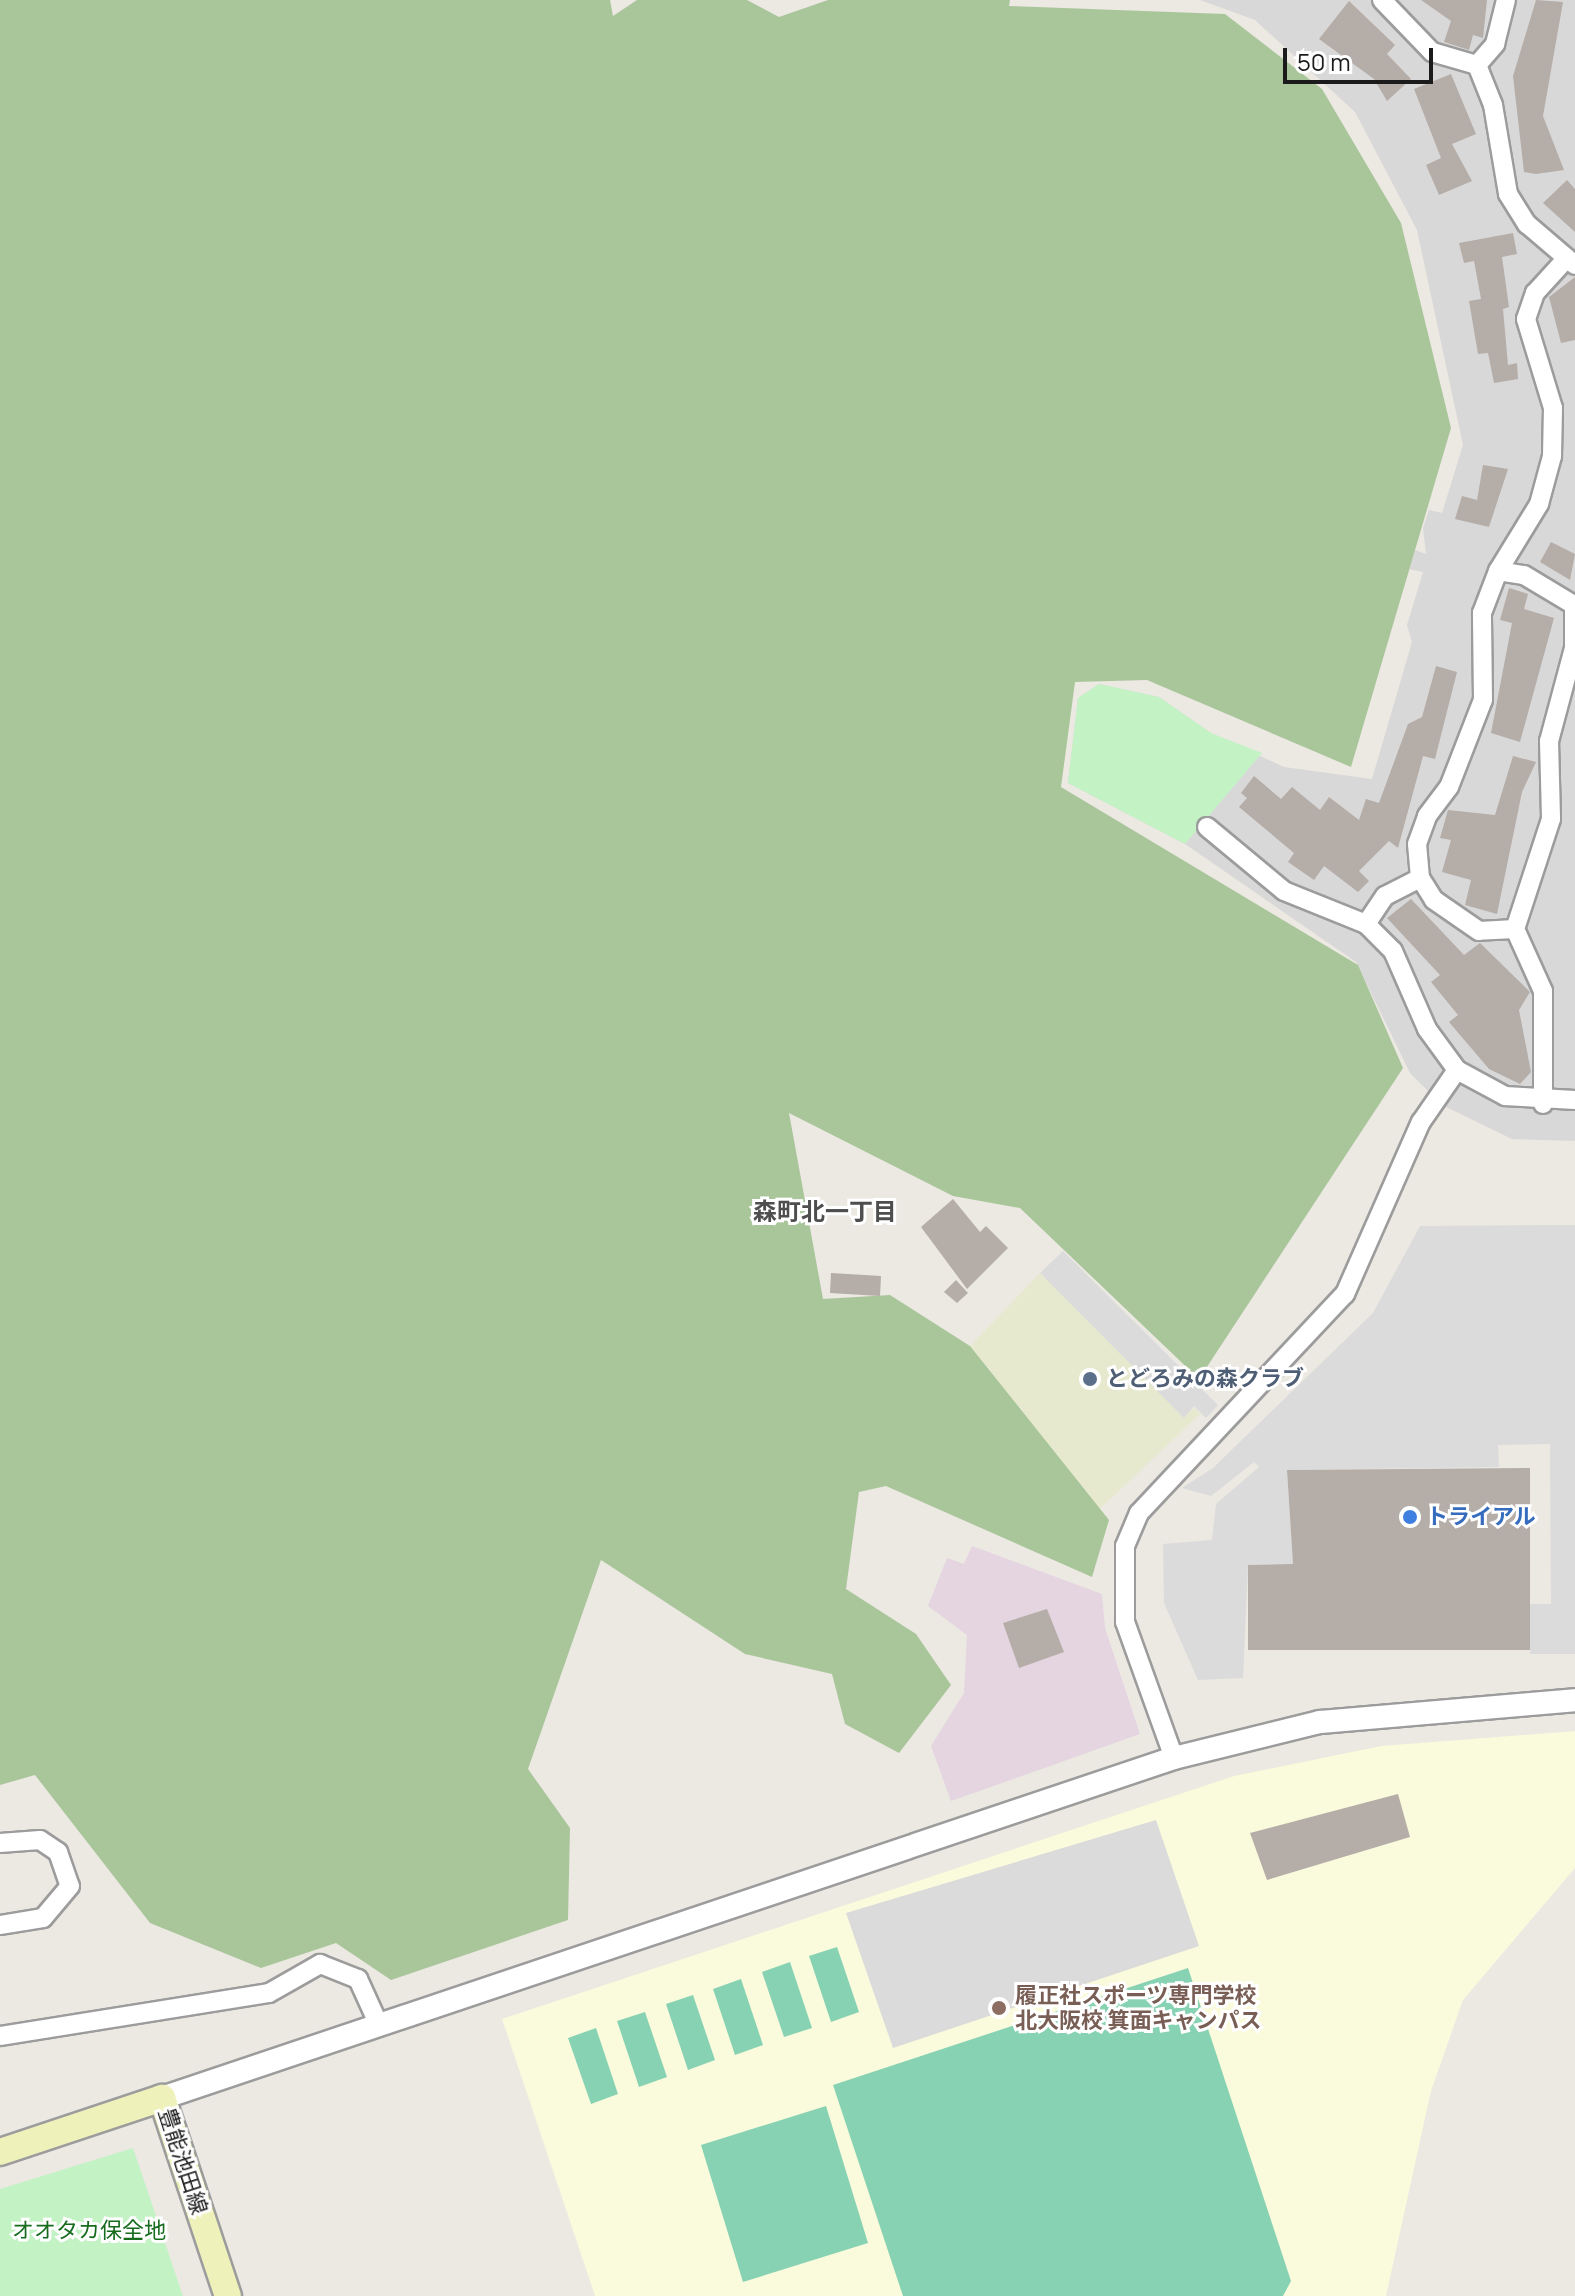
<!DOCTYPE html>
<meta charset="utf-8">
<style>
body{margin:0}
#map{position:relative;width:1575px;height:2296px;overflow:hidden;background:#ece8e2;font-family:Manrope,"Noto Sans JP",sans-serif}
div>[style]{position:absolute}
.residential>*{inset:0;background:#d9d8d8}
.industrial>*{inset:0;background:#e4d5e1}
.education>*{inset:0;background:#fafadc}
.farmland>*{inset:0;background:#e7e9cf}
.forest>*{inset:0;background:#a9c69b}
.park>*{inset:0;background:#c3f2c5}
.pitch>*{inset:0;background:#88d2b4}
.parking>*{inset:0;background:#dbdbdb}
.building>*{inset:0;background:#b4ada8}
.roads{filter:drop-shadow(2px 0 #9c9c9c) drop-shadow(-2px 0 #9c9c9c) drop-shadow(0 2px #9c9c9c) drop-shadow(0 -2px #9c9c9c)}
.minor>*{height:18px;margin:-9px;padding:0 9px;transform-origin:9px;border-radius:9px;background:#fff}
.tertiary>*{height:22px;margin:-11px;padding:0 11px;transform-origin:11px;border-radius:11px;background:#fff}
.secondary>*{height:26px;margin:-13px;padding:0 13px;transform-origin:13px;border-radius:13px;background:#eff1bb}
.dots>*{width:22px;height:22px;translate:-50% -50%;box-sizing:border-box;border:4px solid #fff;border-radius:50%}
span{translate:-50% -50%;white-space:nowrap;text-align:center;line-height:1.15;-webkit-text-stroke:6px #fff;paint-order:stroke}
.service-label{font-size:22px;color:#4e5e75;font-weight:700}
.left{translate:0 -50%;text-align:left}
.shop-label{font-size:22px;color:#366cbe;font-weight:700}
.education-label{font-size:22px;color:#785e54;font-weight:700}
.street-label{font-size:22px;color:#1b1b1b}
.park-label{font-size:22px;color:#176b1d}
.neighbourhood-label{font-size:24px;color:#4e4e4e;font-weight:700}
.scale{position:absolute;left:1283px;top:48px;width:150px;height:36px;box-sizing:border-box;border:4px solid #1b1b1b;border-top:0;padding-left:10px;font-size:24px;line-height:28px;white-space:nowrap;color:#1b1b1b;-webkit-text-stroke:6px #fff;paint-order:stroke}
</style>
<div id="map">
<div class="residential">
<i style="clip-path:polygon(1200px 0,1575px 0,1575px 1141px,1512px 1139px,1442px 1105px,1410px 1073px,1356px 962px,1185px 844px,1068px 783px,1078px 698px,1099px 684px,1159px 697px,1211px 733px,1284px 767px,1372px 779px,1412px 642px,1407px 625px,1423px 572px,1409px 569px,1415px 550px,1426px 554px,1423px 528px,1429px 510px,1442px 513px,1463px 445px,1417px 230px,1355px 112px,1255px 20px)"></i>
</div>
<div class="industrial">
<i style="clip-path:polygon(972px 1546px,1102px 1594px,1105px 1628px,1140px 1734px,951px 1801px,931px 1746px,964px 1693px,967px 1635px,928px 1606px,947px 1558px,964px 1564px)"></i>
</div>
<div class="education">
<i style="clip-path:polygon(1575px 1731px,1575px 1868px,1463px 2000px,1431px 2091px,1386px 2296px,595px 2296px,502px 2019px,1234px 1776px,1381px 1746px)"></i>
</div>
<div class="farmland">
<i style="clip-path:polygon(1040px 1273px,1184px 1417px,1194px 1408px,1200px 1414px,1100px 1509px,970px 1346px)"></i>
</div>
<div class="forest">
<i style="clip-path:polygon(0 0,610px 0,613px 16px,637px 0,747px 0,779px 17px,828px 0,1010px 0,1009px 6px,1225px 14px,1322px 89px,1401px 223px,1451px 428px,1351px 767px,1147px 680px,1075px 682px,1061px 787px,1358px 965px,1403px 1068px,1199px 1379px,1020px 1208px,953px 1196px,789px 1113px,823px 1299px,890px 1295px,970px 1346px,1109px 1520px,1092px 1577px,886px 1486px,859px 1492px,846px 1589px,916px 1634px,951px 1685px,899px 1753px,845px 1724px,832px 1674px,745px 1654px,601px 1560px,528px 1769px,570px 1828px,568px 1920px,391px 1980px,336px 1943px,261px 1968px,150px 1923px,35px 1775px,0 1785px)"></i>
</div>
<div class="park">
<i style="clip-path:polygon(1099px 684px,1159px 697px,1211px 733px,1262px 753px,1185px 844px,1068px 783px,1078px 698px)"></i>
<i style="clip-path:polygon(133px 2148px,183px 2296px,0 2296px,0 2189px)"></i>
</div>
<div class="pitch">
<i style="clip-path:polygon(837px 1947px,859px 2012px,831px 2022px,809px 1956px)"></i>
<i style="clip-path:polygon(790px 1962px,812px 2028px,784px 2037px,762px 1972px)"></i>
<i style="clip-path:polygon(1188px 1968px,1291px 2281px,1283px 2296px,903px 2296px,833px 2085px)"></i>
<i style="clip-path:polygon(741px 1979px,763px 2045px,735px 2055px,713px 1989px)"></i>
<i style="clip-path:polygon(693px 1995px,715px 2060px,688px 2070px,666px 2004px)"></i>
<i style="clip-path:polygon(645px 2012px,667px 2077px,639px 2087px,617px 2021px)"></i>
<i style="clip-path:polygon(596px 2028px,618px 2094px,591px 2104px,568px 2038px)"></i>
<i style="clip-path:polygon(826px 2106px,868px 2243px,743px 2282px,701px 2145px)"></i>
</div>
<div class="parking">
<i style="clip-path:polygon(1575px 1225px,1575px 1654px,1530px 1654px,1530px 1604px,1551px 1604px,1550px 1444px,1498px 1445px,1499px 1467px,1287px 1470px,1293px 1564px,1248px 1565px,1243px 1678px,1198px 1680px,1164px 1603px,1163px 1544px,1212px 1540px,1216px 1504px,1259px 1467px,1254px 1462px,1211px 1496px,1182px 1488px,1213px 1468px,1373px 1313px,1420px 1226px)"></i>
<i style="clip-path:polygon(1063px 1251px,1218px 1405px,1206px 1418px,1194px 1406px,1184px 1418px,1040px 1273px)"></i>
<i style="clip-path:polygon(1156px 1820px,1199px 1946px,893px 2048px,846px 1913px)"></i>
</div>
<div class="building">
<i style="clip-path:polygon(1421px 0,1487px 0,1483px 38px,1473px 35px,1469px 50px,1444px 42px,1451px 21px)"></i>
<i style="clip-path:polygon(1536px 0,1563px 2px,1543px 116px,1564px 170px,1536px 174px,1524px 172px,1513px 76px)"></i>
<i style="clip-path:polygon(1349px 1px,1395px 45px,1387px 54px,1411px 79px,1387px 101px,1374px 79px,1319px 39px)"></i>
<i style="clip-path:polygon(1451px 74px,1476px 134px,1452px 144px,1472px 181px,1439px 195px,1426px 165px,1441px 158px,1414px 89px)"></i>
<i style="clip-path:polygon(1567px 180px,1575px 189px,1575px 232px,1543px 203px)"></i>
<i style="clip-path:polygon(1513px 233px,1517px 254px,1502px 257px,1509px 307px,1503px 309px,1508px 365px,1517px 363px,1518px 379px,1494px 383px,1488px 353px,1478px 354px,1469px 301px,1481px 299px,1474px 261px,1464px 263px,1459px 243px)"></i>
<i style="clip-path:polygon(1575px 277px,1575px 340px,1561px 343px,1549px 297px)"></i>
<i style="clip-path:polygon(1483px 465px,1508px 469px,1489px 527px,1455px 519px,1462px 496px,1477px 500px)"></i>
<i style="clip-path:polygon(1551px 542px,1575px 554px,1570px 580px,1540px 562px)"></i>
<i style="clip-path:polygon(1509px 588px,1528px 594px,1524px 609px,1554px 618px,1520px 742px,1491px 733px,1512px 623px,1500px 620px)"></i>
<i style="clip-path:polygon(1436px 666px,1457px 672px,1435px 759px,1423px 756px,1398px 848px,1389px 841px,1359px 871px,1369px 881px,1358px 892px,1324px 866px,1314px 880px,1288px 862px,1294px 853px,1239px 807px,1247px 798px,1241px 793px,1254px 776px,1281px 799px,1292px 787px,1320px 810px,1329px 797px,1359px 820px,1366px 799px,1379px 803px,1408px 724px,1422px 717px)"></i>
<i style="clip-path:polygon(1513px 756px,1536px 762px,1522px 792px,1497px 914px,1465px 905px,1471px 880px,1442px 872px,1451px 840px,1440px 838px,1448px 810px,1495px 815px)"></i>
<i style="clip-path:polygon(1411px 899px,1464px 955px,1480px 943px,1530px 992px,1519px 1010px,1531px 1072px,1520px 1084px,1489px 1069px,1449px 1022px,1458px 1015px,1431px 982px,1440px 975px,1387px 918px)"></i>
<i style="clip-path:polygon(953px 1199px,980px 1232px,986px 1226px,1008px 1248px,967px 1289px,921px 1227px)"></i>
<i style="clip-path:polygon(831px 1273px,881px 1276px,880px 1296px,830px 1293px)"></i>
<i style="clip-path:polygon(956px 1280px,968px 1293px,957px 1303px,944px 1292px)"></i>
<i style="clip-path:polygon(1530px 1468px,1530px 1650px,1248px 1650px,1248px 1565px,1293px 1564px,1287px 1470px)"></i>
<i style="clip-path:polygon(1047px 1609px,1064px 1652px,1019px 1668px,1003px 1623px)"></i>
<i style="clip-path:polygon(1398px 1794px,1410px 1837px,1267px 1880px,1250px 1833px)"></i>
</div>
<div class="roads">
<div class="minor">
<i style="left:1382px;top:0;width:72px;rotate:46.1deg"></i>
<i style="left:1432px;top:52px;width:47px;rotate:16.1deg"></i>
<i style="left:1477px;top:65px;width:28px;rotate:-49deg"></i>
<i style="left:1495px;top:44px;width:45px;rotate:-76deg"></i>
<i style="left:1477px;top:65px;width:43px;rotate:68.2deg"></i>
<i style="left:1493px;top:105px;width:90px;rotate:80.4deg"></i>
<i style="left:1508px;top:194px;width:36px;rotate:58deg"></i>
<i style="left:1527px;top:224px;width:63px;rotate:40.5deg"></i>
<i style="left:1498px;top:571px;width:26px;rotate:9deg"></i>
<i style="left:1524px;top:575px;width:58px;rotate:31deg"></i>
<i style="left:1574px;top:605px;width:43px;rotate:90deg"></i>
<i style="left:1574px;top:648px;width:96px;rotate:105deg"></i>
<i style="left:1549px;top:741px;width:78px;rotate:88.5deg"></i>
<i style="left:1551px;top:819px;width:116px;rotate:108.1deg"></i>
<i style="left:1515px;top:929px;width:36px;rotate:177deg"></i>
<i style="left:1479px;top:931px;width:55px;rotate:-145.4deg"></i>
<i style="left:1434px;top:900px;width:26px;rotate:-122deg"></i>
<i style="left:1420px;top:878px;width:34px;rotate:-95deg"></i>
<i style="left:1417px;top:844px;width:30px;rotate:-70deg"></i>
<i style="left:1427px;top:816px;width:36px;rotate:-53deg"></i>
<i style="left:1449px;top:787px;width:93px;rotate:-68.7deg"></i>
<i style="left:1483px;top:700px;width:87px;rotate:-90.7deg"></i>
<i style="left:1482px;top:613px;width:45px;rotate:-69.1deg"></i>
<i style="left:1498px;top:571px;width:79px;rotate:-58.5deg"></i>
<i style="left:1539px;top:504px;width:50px;rotate:-74.8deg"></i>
<i style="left:1552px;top:456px;width:48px;rotate:-88.8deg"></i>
<i style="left:1553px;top:408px;width:93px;rotate:-106.9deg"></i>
<i style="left:1526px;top:319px;width:28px;rotate:-71deg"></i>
<i style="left:1535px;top:293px;width:47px;rotate:-47.6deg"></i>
<i style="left:1207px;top:827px;width:100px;rotate:39.7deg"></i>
<i style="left:1284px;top:891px;width:88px;rotate:21.9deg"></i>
<i style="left:1366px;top:924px;width:38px;rotate:45deg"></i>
<i style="left:1393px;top:951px;width:85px;rotate:66.4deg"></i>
<i style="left:1427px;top:1029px;width:51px;rotate:53.8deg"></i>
<i style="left:1457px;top:1070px;width:55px;rotate:28.4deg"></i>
<i style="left:1505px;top:1096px;width:70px;rotate:3.3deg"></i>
<i style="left:1366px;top:924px;width:34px;rotate:-56deg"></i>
<i style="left:1385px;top:896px;width:39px;rotate:-27deg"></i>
<i style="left:1515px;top:929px;width:68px;rotate:65.7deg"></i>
<i style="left:1543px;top:991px;width:113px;rotate:90deg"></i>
<i style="left:1174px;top:1758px;width:145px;rotate:-109.8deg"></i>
<i style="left:1125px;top:1622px;width:76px;rotate:-90deg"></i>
<i style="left:1125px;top:1546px;width:36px;rotate:-67deg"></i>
<i style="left:1139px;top:1513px;width:301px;rotate:-46.8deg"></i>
<i style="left:1345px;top:1294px;width:188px;rotate:-66.2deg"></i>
<i style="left:1421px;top:1122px;width:63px;rotate:-55.3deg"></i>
<i style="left:0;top:1843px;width:40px;rotate:-4.3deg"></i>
<i style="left:40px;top:1840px;width:22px;rotate:34deg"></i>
<i style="left:58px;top:1852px;width:36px;rotate:71deg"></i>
<i style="left:70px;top:1886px;width:42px;rotate:130.2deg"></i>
<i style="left:43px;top:1918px;width:44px;rotate:170.8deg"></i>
<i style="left:0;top:2036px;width:272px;rotate:-9.1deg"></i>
<i style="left:269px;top:1993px;width:59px;rotate:-29.6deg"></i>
<i style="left:320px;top:1964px;width:41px;rotate:21.5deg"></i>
<i style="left:358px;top:1979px;width:51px;rotate:65.5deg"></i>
</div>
<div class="tertiary">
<i style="left:162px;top:2098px;width:1068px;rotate:-18.57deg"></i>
<i style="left:1174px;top:1758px;width:150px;rotate:-13.9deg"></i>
<i style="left:1320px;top:1722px;width:256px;rotate:-4.9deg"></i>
</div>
<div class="secondary">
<i style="left:0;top:2152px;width:171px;rotate:-18.4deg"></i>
<i style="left:162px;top:2098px;width:209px;rotate:71.6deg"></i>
</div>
</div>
<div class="dots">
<i style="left:1090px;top:1379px;background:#5c6f8a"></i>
<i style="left:1410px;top:1517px;background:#3f7fe0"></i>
<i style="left:999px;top:2008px;background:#8d6e63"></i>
</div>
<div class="service-label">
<span class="left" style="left:1106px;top:1379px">とどろみの森クラブ</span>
</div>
<div class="shop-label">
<span class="left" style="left:1426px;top:1517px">トライアル</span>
</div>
<div class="education-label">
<span class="left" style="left:1015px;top:2008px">履正社スポーツ専門学校<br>北大阪校 箕面キャンパス</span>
</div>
<div class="street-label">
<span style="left:183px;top:2161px;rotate:72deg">豊能池田線</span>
</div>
<div class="park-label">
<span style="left:89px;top:2231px">オオタカ保全地</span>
</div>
<div class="neighbourhood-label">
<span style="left:825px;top:1211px">森町北一丁目</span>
</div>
<div class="scale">50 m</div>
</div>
